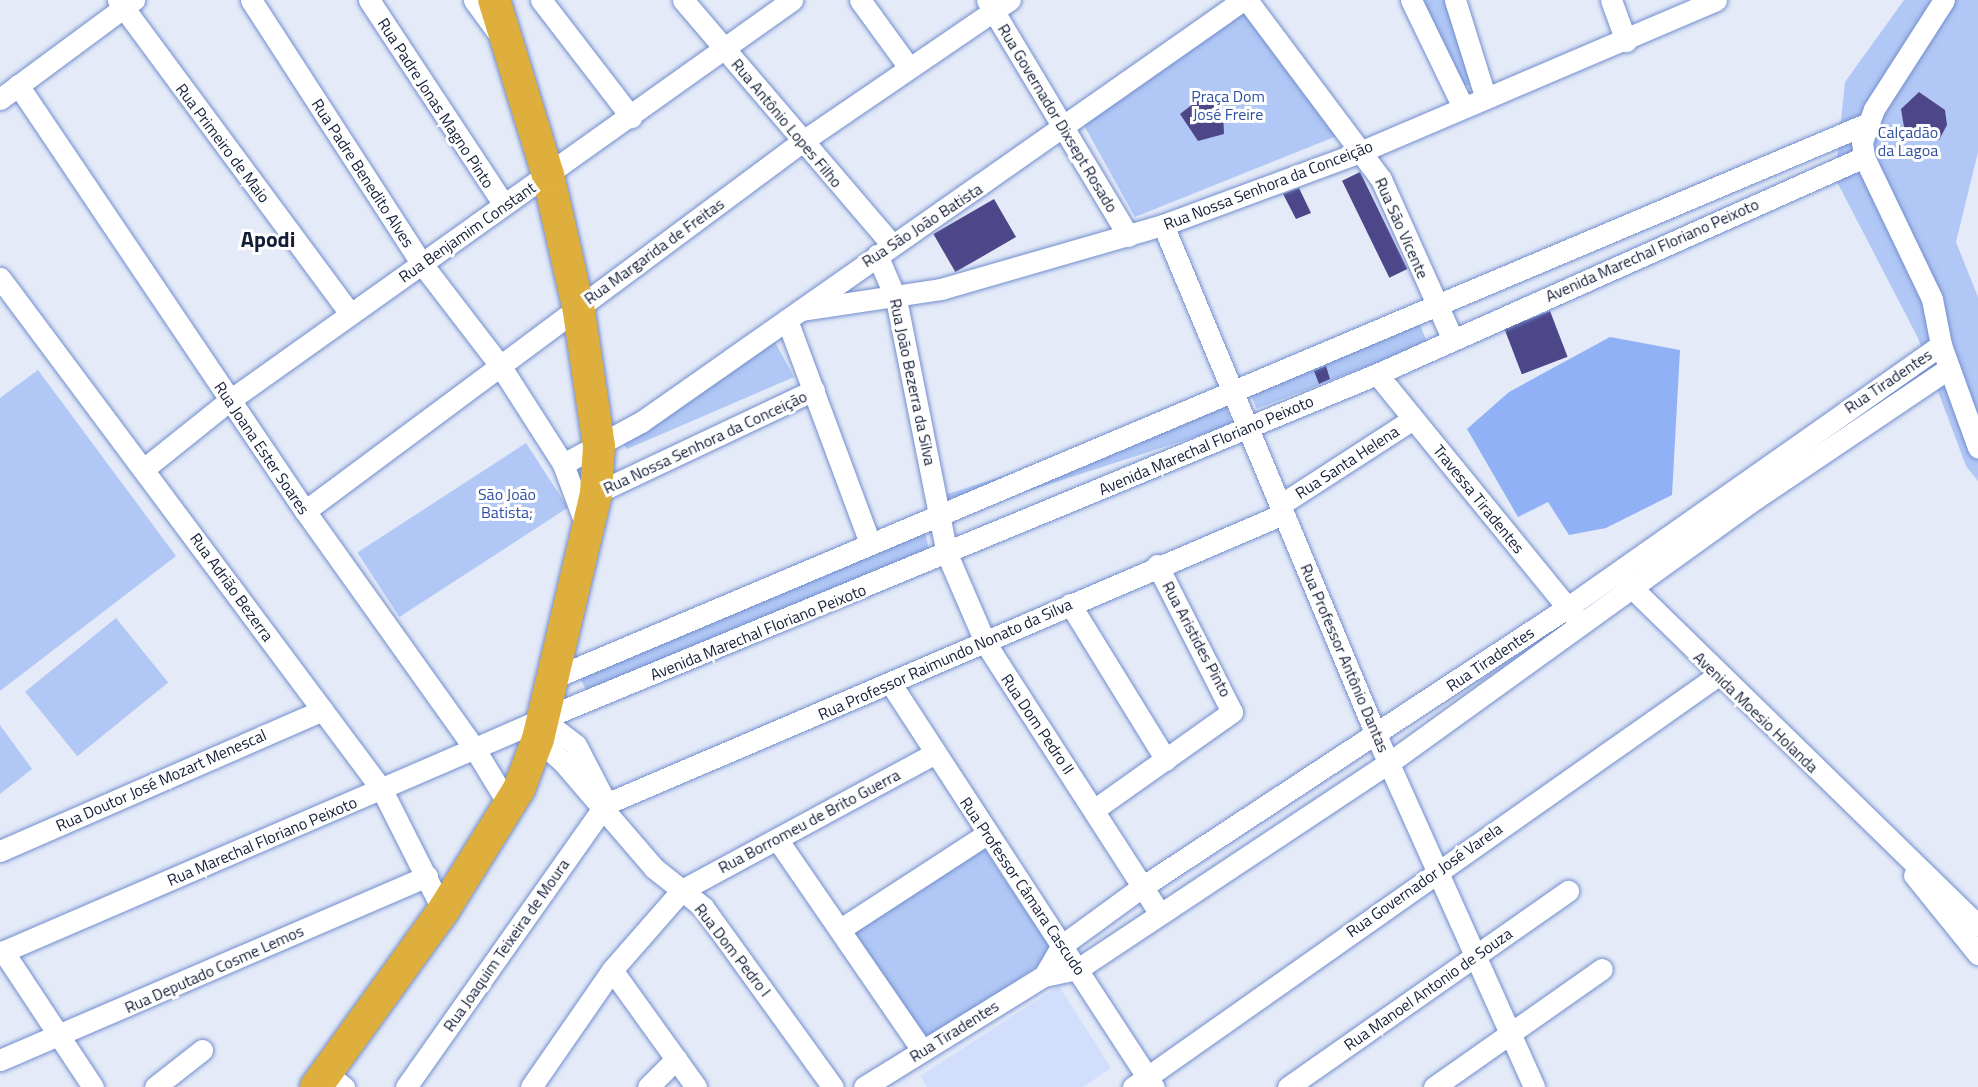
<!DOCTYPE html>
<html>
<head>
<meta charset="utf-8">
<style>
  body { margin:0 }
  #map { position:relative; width:1978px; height:1087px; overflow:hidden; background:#e4eaf8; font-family:"Titillium Web",sans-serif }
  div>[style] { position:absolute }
  .built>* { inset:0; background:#d1dffd }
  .green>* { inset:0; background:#b1c7f5; transform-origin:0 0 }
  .water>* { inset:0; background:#90b1f6 }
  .building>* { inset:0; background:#4d478a; transform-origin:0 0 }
  .roads { filter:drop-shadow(0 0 2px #728ecd) drop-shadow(0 0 2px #728ecd) }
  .minor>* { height:21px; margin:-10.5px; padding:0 10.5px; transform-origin:10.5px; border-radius:10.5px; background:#fff }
  .highway>* { height:32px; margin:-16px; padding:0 16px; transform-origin:16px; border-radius:16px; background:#dfaf3e }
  span { translate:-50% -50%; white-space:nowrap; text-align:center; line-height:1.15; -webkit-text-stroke:6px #fff; paint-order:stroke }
  .park-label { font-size:16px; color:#3152a3 }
  .street-label { font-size:16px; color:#141e37 }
  .district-label { font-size:22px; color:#141e37; font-weight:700 }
</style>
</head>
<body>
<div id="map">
  <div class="built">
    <i style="clip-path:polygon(1059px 986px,1111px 1068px,1083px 1087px,927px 1087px,920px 1076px)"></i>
  </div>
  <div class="green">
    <i style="clip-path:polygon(1417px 0,1447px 0,1475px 78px,1469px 85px,1461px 86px)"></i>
    <i style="clip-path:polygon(1904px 0,1978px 0,1978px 152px,1956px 242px,1978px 297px,1978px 481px,1966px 466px,1918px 338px,1835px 178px,1845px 82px)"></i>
    <i style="clip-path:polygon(1247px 6px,1337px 136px,1135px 217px,1081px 120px)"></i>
    <i style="left:1418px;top:319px;width:26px;height:183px;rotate:69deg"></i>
    <i style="clip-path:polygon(775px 342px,794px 377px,627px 449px,620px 440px)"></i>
    <i style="clip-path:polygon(38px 370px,176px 556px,0 691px,0 398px)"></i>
    <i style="left:1225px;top:404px;width:22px;height:302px;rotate:72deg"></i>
    <i style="left:526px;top:443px;width:77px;height:201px;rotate:57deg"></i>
    <i style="clip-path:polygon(924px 527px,930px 555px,589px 696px,579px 676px)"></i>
    <i style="left:116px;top:618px;width:83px;height:117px;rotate:51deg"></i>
    <i style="clip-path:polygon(0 725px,32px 769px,0 794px)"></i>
    <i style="left:978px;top:840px;width:138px;height:154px;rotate:56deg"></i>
  </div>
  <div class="water">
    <i style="clip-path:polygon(1610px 337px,1680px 350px,1672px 495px,1606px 528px,1569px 535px,1548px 502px,1518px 517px,1467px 429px,1509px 392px)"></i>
  </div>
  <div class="building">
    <i style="clip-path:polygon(1919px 92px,1945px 110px,1947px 125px,1939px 140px,1920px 139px,1904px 127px,1901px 109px)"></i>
    <i style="clip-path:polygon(1202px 97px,1223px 112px,1224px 134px,1198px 141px,1180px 114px)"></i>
    <i style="left:1360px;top:172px;width:108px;height:20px;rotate:64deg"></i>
    <i style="clip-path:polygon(1299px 188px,1311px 213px,1296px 219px,1283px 194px)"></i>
    <i style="left:994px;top:199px;width:44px;height:70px;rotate:60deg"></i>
    <i style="left:1550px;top:311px;width:49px;height:49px;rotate:69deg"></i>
    <i style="clip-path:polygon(1326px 366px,1330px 379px,1319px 384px,1314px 371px)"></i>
  </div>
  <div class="roads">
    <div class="minor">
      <i style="left:118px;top:0;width:390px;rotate:53.5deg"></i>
      <i style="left:251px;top:0;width:315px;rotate:57.1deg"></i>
      <i style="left:422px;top:264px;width:130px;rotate:52.5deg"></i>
      <i style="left:501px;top:367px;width:115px;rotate:57.4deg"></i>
      <i style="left:563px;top:464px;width:66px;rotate:69.6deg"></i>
      <i style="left:369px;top:0;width:245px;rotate:56.6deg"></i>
      <i style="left:474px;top:0;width:39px;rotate:54deg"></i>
      <i style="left:541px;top:0;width:148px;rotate:52.4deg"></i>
      <i style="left:683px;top:0;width:322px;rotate:49.5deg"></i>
      <i style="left:860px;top:0;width:82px;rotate:54deg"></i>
      <i style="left:987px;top:0;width:275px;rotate:59.1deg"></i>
      <i style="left:1247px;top:0;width:224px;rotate:53.2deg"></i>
      <i style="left:1381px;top:179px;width:174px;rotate:65.9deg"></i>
      <i style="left:1411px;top:0;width:119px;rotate:64.1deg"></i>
      <i style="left:1455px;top:0;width:101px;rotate:72.6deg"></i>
      <i style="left:1611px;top:0;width:44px;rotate:69.9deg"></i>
      <i style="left:1944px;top:0;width:130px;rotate:122.7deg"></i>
      <i style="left:1874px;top:109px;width:35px;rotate:110deg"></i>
      <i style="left:1862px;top:142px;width:15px;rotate:82deg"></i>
      <i style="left:1864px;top:157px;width:157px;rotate:64.4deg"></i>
      <i style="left:1932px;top:299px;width:47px;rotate:78.9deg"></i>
      <i style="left:1941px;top:345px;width:109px;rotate:70.1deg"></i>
      <i style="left:18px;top:85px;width:514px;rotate:56.03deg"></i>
      <i style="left:305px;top:511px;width:295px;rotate:54.5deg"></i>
      <i style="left:476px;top:751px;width:66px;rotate:58.7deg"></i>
      <i style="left:0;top:99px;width:167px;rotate:-36.5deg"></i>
      <i style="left:1163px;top:225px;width:553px;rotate:67.33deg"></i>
      <i style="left:1376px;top:735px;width:386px;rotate:65.8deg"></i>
      <i style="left:877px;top:255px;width:48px;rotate:66.6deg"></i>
      <i style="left:896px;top:299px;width:260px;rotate:78.7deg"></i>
      <i style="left:947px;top:554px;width:98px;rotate:66.6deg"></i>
      <i style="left:986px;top:644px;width:319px;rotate:57.2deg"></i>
      <i style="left:0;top:278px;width:639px;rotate:53.27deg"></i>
      <i style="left:382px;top:790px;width:136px;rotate:63.2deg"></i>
      <i style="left:801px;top:310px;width:142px;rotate:-8.5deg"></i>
      <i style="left:941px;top:289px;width:231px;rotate:-16.1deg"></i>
      <i style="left:1163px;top:225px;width:210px;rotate:-20.3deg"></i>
      <i style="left:1360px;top:152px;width:387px;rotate:-23.1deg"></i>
      <i style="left:787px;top:320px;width:238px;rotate:69.6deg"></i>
      <i style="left:1377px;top:374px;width:313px;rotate:50.8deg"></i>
      <i style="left:563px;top:464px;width:89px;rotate:-28.3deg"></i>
      <i style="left:641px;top:422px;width:735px;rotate:-35.03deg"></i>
      <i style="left:145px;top:468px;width:109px;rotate:-38.7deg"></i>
      <i style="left:230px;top:400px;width:690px;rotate:-35.44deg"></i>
      <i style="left:596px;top:493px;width:241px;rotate:-25.3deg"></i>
      <i style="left:1280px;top:505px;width:158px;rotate:-32.9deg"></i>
      <i style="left:305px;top:511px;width:617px;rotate:-36.63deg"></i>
      <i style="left:800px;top:143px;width:254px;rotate:-34.3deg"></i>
      <i style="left:1625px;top:581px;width:494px;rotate:44.3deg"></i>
      <i style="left:1070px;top:604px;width:183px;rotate:58.4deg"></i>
      <i style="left:551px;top:679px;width:1427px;rotate:-22.88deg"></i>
      <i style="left:891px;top:684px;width:481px;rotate:56.9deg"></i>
      <i style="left:542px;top:719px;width:43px;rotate:37.4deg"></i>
      <i style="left:576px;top:745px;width:61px;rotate:62.6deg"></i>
      <i style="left:529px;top:732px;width:44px;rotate:41.3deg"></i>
      <i style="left:562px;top:761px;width:141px;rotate:49.3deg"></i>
      <i style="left:654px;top:868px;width:63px;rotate:38.5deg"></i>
      <i style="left:703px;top:907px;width:222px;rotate:54.2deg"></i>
      <i style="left:1095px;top:809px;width:168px;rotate:-35.3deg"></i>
      <i style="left:1232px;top:712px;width:165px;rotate:-117deg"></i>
      <i style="left:777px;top:839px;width:256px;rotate:55.5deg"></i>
      <i style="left:0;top:851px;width:352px;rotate:-23.6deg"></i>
      <i style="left:1914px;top:875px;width:102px;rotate:51deg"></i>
      <i style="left:842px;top:928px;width:173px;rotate:-33deg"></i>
      <i style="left:3px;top:951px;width:163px;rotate:56.5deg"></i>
      <i style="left:0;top:953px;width:590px;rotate:-23.35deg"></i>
      <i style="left:542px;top:719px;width:903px;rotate:-22.45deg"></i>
      <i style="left:1377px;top:374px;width:533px;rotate:-24.02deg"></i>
      <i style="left:612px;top:970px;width:144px;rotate:54.3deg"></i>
      <i style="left:1044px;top:976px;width:34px;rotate:-60deg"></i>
      <i style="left:1061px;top:946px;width:100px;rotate:-36.1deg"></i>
      <i style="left:1142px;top:887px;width:510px;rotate:-33.32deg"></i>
      <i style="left:1568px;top:607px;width:456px;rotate:-35.1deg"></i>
      <i style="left:0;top:1060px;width:465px;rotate:-23.3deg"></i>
      <i style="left:326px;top:1073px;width:23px;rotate:38deg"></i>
      <i style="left:155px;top:1087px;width:60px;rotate:-38.2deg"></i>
      <i style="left:406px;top:1087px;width:347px;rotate:-54.8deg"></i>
      <i style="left:606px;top:804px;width:736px;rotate:-23.19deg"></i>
      <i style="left:531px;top:1087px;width:142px;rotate:-55.3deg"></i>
      <i style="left:612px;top:970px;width:106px;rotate:-48.8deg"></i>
      <i style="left:682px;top:890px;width:288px;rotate:-28.4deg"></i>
      <i style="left:648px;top:1087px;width:40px;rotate:-45deg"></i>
      <i style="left:864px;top:1087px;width:211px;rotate:-31.7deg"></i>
      <i style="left:1044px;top:976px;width:35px;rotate:-12deg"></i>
      <i style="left:1078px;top:969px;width:374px;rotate:-33.6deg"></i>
      <i style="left:1390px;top:762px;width:450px;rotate:-35.8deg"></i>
      <i style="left:1755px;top:499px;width:234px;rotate:-34deg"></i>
      <i style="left:1133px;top:1087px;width:714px;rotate:-35.14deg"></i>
      <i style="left:1288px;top:1087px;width:342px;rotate:-35deg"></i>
      <i style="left:1434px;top:1087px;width:205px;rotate:-35.1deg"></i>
    </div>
    <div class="highway">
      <i style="left:316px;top:1087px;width:217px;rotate:-54.2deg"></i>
      <i style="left:443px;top:911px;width:144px;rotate:-58.1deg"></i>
      <i style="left:519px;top:789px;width:53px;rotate:-69.2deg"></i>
      <i style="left:538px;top:739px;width:253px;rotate:-76.7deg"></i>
      <i style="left:596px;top:493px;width:47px;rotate:-86.3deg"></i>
      <i style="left:599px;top:446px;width:142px;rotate:-98.5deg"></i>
      <i style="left:578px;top:306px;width:134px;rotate:-102.9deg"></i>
      <i style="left:548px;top:175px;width:183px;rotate:-107.1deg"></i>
    </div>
  </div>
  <div class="park-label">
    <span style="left:1228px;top:105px">Praça Dom<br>José Freire</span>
    <span style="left:1908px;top:141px">Calçadão<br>da Lagoa</span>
    <span style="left:507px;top:503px">São João<br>Batista;</span>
  </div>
  <div class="street-label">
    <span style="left:436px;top:103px;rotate:57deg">Rua Padre Jonas Magno Pinto</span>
    <span style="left:1058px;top:118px;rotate:59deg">Rua Governador Dixsept Rosado</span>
    <span style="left:787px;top:123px;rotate:50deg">Rua Antônio Lopes Filho</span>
    <span style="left:223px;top:143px;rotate:53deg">Rua Primeiro de Maio</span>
    <span style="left:363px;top:173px;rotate:57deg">Rua Padre Benedito Alves</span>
    <span style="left:1268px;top:185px;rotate:-21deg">Rua Nossa Senhora da Conceição</span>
    <span style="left:922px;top:225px;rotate:-33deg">Rua São João Batista</span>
    <span style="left:1402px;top:228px;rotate:66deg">Rua São Vicente</span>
    <span style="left:467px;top:232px;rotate:-35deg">Rua Benjamim Constant</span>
    <span style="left:1652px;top:250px;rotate:-24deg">Avenida Marechal Floriano Peixoto</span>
    <span style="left:654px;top:251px;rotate:-36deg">Rua Margarida de Freitas</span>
    <span style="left:1888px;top:381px;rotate:-34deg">Rua Tiradentes</span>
    <span style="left:913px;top:382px;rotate:78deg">Rua João Bezerra da Silva</span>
    <span style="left:705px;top:442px;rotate:-25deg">Rua Nossa Senhora da Conceição</span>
    <span style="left:1206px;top:445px;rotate:-23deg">Avenida Marechal Floriano Peixoto</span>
    <span style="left:262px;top:448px;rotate:56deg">Rua Joana Ester Soares</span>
    <span style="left:1347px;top:462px;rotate:-33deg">Rua Santa Helena</span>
    <span style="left:1479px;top:499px;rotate:51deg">Travessa Tiradentes</span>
    <span style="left:232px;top:587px;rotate:54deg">Rua Adrião Bezerra</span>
    <span style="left:758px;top:632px;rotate:-22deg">Avenida Marechal Floriano Peixoto</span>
    <span style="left:1197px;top:639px;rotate:62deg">Rua Aristides Pinto</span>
    <span style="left:1345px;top:658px;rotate:67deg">Rua Professor Antônio Dantas</span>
    <span style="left:945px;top:659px;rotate:-24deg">Rua Professor Raimundo Nonato da Silva</span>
    <span style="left:1490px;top:659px;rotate:-34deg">Rua Tiradentes</span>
    <span style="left:1756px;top:712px;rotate:44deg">Avenida Moesio Holanda</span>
    <span style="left:1038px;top:724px;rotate:56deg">Rua Dom Pedro II</span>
    <span style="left:161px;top:780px;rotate:-24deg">Rua Doutor José Mozart Menescal</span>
    <span style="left:809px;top:821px;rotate:-28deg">Rua Borromeu de Brito Guerra</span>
    <span style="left:262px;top:841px;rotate:-23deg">Rua Marechal Floriano Peixoto</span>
    <span style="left:1424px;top:880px;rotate:-35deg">Rua Governador José Varela</span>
    <span style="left:1023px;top:886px;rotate:56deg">Rua Professor Câmara Cascudo</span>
    <span style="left:506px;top:945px;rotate:-55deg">Rua Joaquim Teixeira de Moura</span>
    <span style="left:733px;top:950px;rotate:52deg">Rua Dom Pedro I</span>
    <span style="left:214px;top:969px;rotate:-24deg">Rua Deputado Cosme Lemos</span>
    <span style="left:1428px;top:989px;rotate:-35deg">Rua Manoel Antonio de Souza</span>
    <span style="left:954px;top:1031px;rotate:-32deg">Rua Tiradentes</span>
  </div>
  <div class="district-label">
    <span style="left:268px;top:240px">Apodi</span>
  </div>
</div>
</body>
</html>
